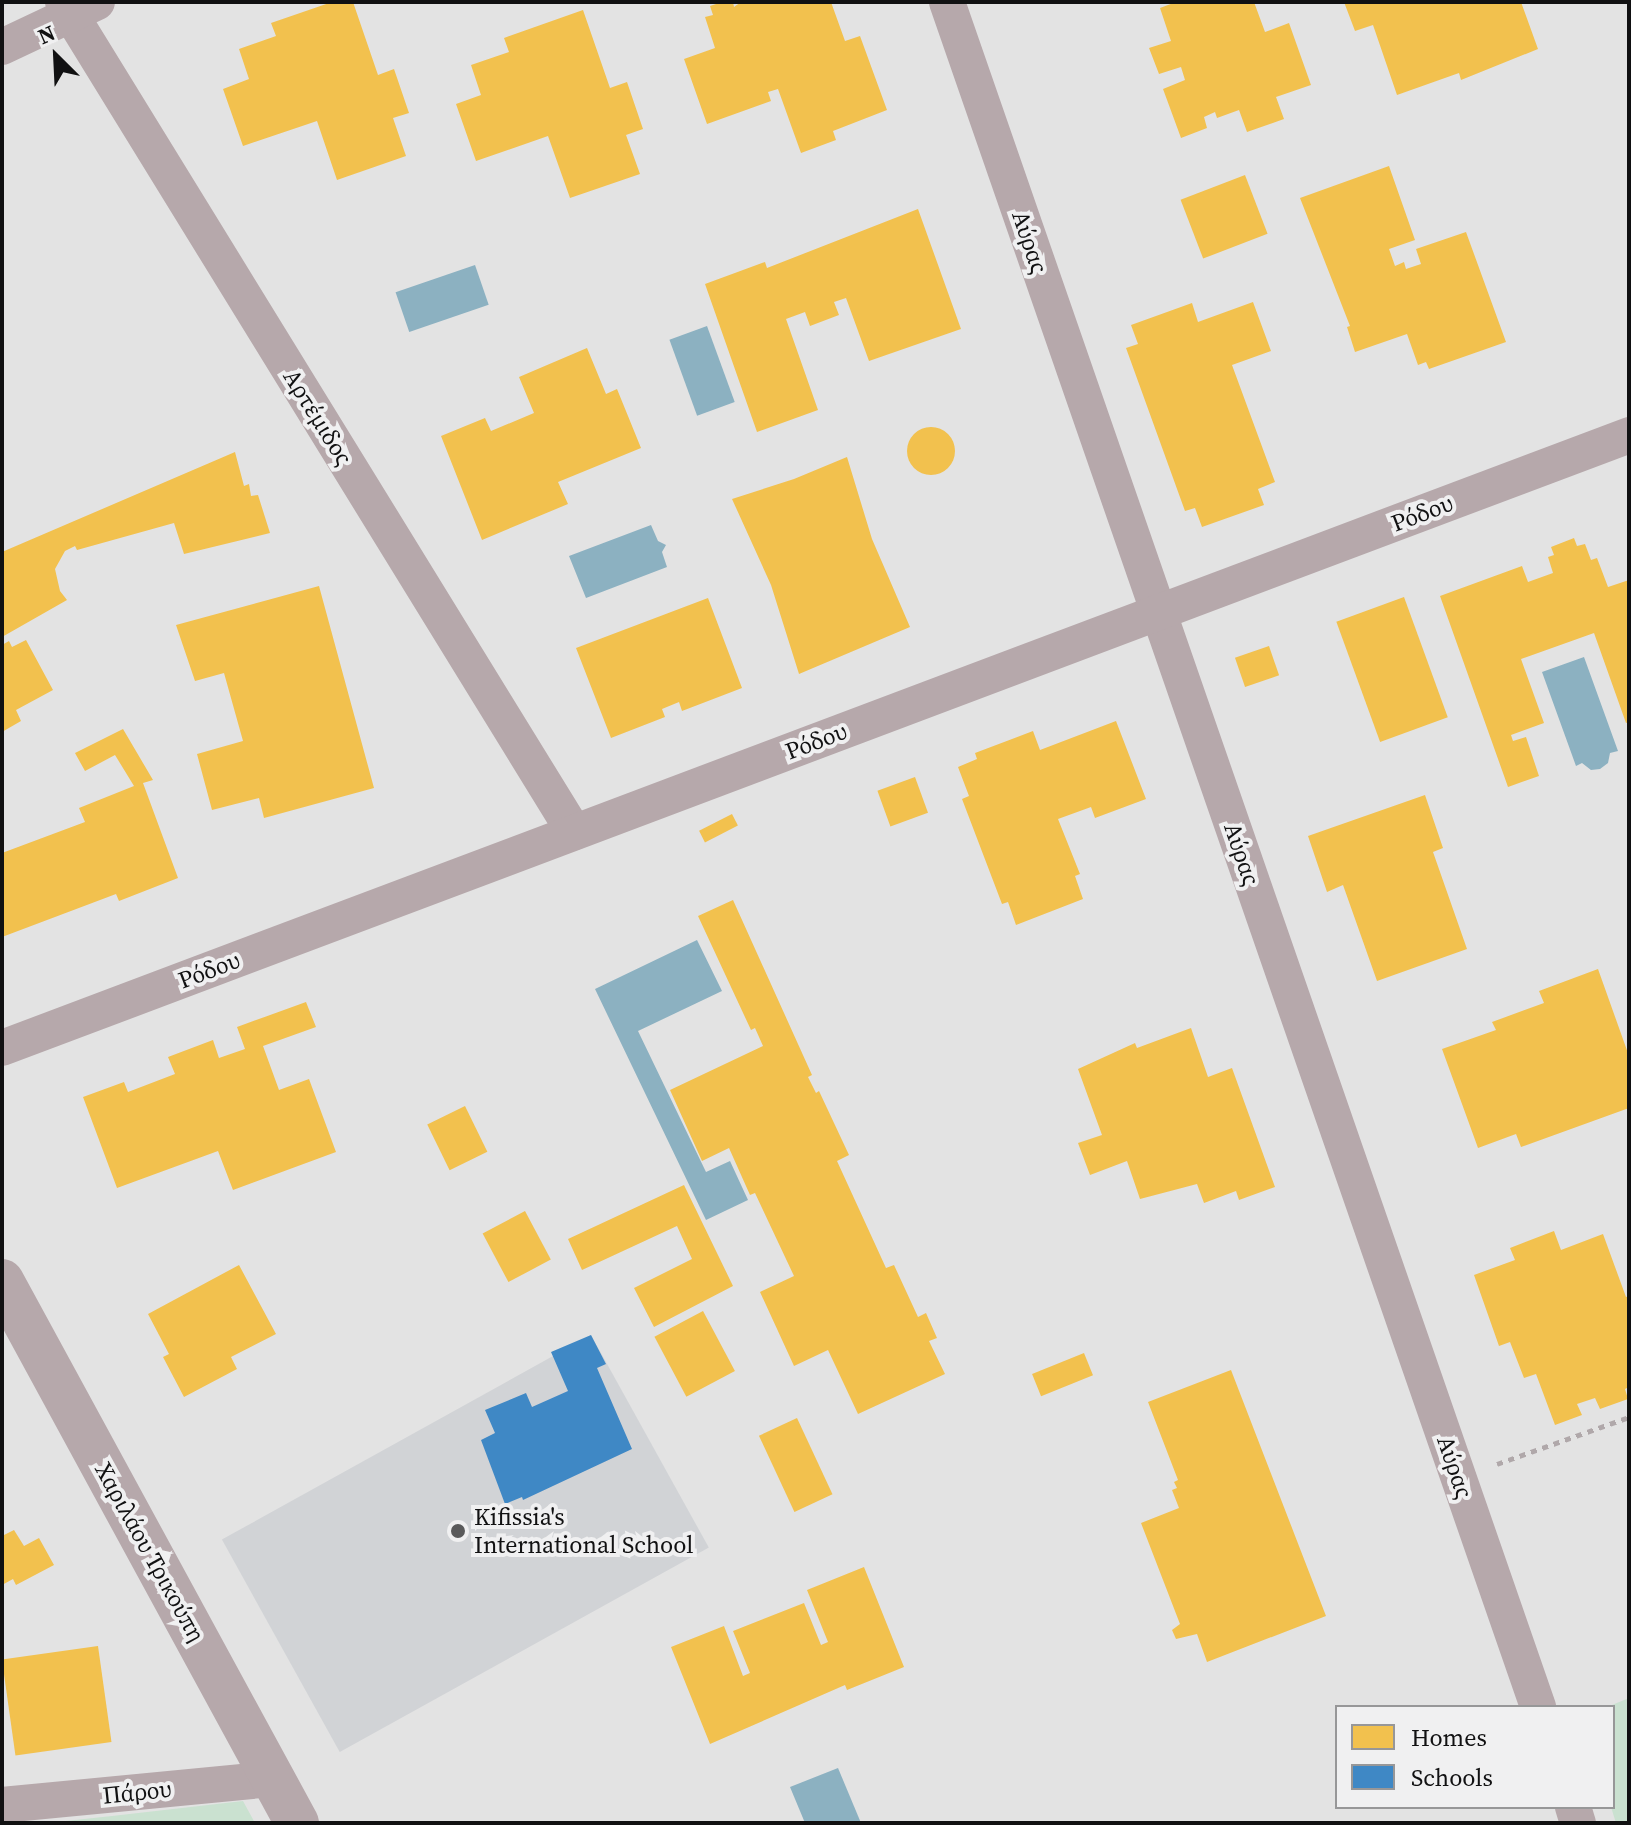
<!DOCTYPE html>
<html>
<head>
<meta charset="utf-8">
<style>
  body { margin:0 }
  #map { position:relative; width:1631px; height:1825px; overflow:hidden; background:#e3e3e3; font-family:"Source Serif 4",serif }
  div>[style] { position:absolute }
  .built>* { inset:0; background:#d1d3d6; transform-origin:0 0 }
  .green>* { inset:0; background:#cae1d0 }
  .water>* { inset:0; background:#8cb1c1; transform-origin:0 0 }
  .homes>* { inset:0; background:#f2c14e; transform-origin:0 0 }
  .round { border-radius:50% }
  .schools>* { inset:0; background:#3f88c5 }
  .path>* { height:5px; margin-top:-2.5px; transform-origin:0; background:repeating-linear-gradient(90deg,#b0a8aa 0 6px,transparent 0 12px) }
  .minor>* { height:36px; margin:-18px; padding:0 18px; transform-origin:18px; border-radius:18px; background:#b6a8ab }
  .tertiary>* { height:44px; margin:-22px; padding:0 22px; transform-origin:22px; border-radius:22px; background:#b6a8ab }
  .dots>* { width:22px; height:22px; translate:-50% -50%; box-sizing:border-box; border:4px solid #f0f0f1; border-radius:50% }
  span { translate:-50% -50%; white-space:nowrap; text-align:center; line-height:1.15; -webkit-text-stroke:8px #f0f0f1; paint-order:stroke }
  .street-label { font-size:24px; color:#111112 }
  .poi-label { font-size:24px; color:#111112 }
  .left { translate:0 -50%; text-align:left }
  .frame { position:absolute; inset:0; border:4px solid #111112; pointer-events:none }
  .legend { position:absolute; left:1335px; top:1705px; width:280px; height:104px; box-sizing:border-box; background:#f0f0f1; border:2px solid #979798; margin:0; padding:10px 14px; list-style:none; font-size:24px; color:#111112 }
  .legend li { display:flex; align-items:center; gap:16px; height:40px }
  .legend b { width:40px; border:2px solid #979798 }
  .north { position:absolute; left:16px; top:16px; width:80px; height:80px; -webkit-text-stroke:6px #f0f0f1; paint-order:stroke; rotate:336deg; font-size:22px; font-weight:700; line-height:32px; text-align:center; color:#111112 }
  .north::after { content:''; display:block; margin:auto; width:28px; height:36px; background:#111112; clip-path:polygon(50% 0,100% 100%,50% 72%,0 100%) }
</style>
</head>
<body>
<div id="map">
  <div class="built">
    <i style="left:591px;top:1335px;width:243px;height:422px;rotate:61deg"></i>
  </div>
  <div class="green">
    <i style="clip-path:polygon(1629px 1698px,1629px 1823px,1616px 1823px,1611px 1807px,1613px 1707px,1607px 1707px)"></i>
    <i style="clip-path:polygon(243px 1801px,255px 1823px,47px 1823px,112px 1816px)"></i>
  </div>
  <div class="water">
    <i style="left:475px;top:265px;width:42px;height:84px;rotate:71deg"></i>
    <i style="left:707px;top:326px;width:81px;height:40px;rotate:70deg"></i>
    <i style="clip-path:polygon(651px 525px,658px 541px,666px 545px,662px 552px,667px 567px,586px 598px,569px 556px)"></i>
    <i style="clip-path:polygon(1584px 657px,1618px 751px,1610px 753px,1608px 763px,1600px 769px,1591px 770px,1582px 763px,1576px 766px,1542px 672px)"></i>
    <i style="clip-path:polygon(697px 940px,722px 991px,638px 1031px,706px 1172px,730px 1161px,748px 1200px,706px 1220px,595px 989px)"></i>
    <i style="clip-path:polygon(838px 1768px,861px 1823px,805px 1823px,790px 1787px)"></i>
  </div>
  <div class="homes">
    <i style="clip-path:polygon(332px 2px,353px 2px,378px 75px,394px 69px,409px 113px,393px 118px,406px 156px,337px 180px,317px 121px,243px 146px,223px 89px,249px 79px,239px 49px,276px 36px,271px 23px)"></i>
    <i style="clip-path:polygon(722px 2px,733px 2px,734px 7px,741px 2px,831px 2px,845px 41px,860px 36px,887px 110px,833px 131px,836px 140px,801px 153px,778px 89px,768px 92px,771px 101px,707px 124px,684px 59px,715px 48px,705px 17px,713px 15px,710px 6px)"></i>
    <i style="clip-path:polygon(1176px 2px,1254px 2px,1265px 32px,1289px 23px,1311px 85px,1276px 97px,1284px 119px,1247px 132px,1239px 110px,1217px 118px,1215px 112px,1204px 117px,1207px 128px,1181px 138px,1163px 89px,1185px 80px,1181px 67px,1159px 74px,1149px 48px,1171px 41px,1160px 8px)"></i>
    <i style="clip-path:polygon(1344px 2px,1521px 2px,1538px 49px,1461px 80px,1459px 73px,1397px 95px,1373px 25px,1355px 31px)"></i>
    <i style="clip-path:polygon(583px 10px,610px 88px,627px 82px,643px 129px,626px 135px,640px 174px,570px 198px,548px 136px,476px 161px,456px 104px,481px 95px,471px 65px,509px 52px,504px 38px)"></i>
    <i style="clip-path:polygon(1389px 166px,1415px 240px,1389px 249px,1395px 266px,1404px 262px,1406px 269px,1421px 264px,1416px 249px,1466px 232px,1506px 342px,1429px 369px,1426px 362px,1418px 365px,1407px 334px,1355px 352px,1347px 327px,1350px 326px,1300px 198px)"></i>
    <i style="left:1245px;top:175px;width:63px;height:69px;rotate:69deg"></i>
    <i style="clip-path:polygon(918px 209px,961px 329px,869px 361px,846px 298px,834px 302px,839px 315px,810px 326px,805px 312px,786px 319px,818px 410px,757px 432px,705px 284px,765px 262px,767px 268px)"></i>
    <i style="clip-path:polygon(1253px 302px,1271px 351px,1232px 365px,1275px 482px,1258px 489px,1264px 505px,1202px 527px,1195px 508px,1185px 511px,1126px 348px,1138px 344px,1131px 325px,1192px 303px,1198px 322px)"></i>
    <i style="clip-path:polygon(587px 348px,606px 394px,617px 389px,641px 448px,558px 482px,568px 504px,482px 540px,441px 436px,485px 418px,491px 431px,534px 413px,519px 377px)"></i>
    <i class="round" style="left:907px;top:427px;width:48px;height:48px"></i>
    <i style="clip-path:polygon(235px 452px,244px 486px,249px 484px,251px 496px,258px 495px,270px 533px,184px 554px,174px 523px,77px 550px,75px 546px,65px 551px,55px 569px,60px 591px,67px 600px,2px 637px,2px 552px)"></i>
    <i style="clip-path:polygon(847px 457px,872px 539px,910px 627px,799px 674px,771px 585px,732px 499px,794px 479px)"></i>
    <i style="clip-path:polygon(1574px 538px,1577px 546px,1585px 544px,1591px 560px,1597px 558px,1608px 587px,1629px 580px,1629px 722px,1626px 723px,1594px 633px,1521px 659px,1544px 723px,1511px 735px,1513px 741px,1526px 737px,1539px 776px,1508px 787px,1440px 596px,1522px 566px,1528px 582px,1553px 573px,1548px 557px,1554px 555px,1551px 547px)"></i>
    <i style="clip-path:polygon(319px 586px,374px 788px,264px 818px,259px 798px,212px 810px,197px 754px,243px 741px,224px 673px,195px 681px,176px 625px)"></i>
    <i style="left:1404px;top:597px;width:128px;height:72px;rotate:70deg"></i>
    <i style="clip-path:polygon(708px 598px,742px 688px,682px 711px,679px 702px,662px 709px,665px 717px,611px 738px,576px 648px)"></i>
    <i style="clip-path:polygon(26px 640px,53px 690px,16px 710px,21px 721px,2px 732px,2px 645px,9px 641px,12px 647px)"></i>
    <i style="left:1269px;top:646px;width:31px;height:36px;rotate:71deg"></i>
    <i style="clip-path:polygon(1116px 721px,1146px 799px,1095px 818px,1091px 807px,1058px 819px,1080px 874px,1075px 876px,1083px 899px,1016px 925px,1008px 902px,1002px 904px,962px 799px,969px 796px,958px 767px,977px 759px,975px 753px,1033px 731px,1040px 750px)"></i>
    <i style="clip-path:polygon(123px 729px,153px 780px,143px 783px,178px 878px,119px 901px,116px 894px,2px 937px,2px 853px,85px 822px,79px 808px,134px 786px,115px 755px,85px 771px,75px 753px)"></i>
    <i style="left:915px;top:777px;width:38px;height:40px;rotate:70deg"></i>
    <i style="clip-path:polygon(1425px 795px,1443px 848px,1433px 852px,1467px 949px,1377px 981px,1343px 885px,1327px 892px,1308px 836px)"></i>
    <i style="left:732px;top:814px;width:13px;height:37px;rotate:63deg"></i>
    <i style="clip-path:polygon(733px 900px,812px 1075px,808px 1077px,816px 1093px,819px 1091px,849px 1155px,837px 1161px,886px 1268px,894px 1265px,918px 1317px,926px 1313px,937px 1338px,929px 1341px,945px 1374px,858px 1414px,828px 1350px,794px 1366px,760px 1292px,794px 1276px,755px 1193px,750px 1195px,729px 1148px,702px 1161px,670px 1090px,763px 1046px,755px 1028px,751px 1030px,698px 916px)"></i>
    <i style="clip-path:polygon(1598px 969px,1629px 1056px,1629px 1108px,1521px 1147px,1516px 1134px,1478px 1148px,1442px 1049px,1496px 1030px,1492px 1022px,1544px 1003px,1539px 991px)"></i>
    <i style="clip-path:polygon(306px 1002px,316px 1027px,263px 1046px,279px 1090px,309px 1079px,336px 1152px,233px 1190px,218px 1151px,117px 1188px,83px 1097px,124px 1082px,128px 1092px,175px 1074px,168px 1057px,213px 1040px,219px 1058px,245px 1049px,237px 1027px)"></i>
    <i style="clip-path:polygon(1191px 1028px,1208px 1077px,1232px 1068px,1275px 1187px,1239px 1200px,1236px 1191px,1204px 1203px,1197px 1184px,1140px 1199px,1127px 1161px,1090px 1175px,1078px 1143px,1102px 1135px,1078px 1069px,1135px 1043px,1137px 1048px)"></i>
    <i style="left:465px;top:1106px;width:51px;height:42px;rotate:64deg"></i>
    <i style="clip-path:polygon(684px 1185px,733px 1286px,654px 1327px,634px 1288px,692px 1259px,677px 1226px,582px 1270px,568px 1239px)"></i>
    <i style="left:525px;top:1211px;width:55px;height:48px;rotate:62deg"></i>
    <i style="clip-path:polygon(1554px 1231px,1561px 1250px,1603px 1234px,1626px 1297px,1629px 1296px,1629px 1387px,1625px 1389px,1628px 1399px,1600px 1409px,1595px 1398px,1577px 1404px,1582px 1415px,1555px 1425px,1536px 1374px,1524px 1378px,1510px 1342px,1499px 1346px,1474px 1275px,1515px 1260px,1510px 1248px)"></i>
    <i style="clip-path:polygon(239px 1265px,276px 1334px,231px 1357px,237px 1369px,184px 1397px,163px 1357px,169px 1354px,148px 1314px)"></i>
    <i style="left:703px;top:1311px;width:68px;height:55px;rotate:62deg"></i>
    <i style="left:1084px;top:1353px;width:24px;height:56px;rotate:68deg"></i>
    <i style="clip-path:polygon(1231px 1370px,1326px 1616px,1207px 1662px,1197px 1634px,1176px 1639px,1172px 1630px,1180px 1624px,1141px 1523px,1179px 1508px,1172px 1490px,1177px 1488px,1174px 1482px,1178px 1480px,1148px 1402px)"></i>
    <i style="left:797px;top:1418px;width:84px;height:42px;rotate:65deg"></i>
    <i style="clip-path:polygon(14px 1530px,24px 1546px,39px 1538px,54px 1565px,16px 1585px,13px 1579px,2px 1585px,2px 1536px)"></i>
    <i style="clip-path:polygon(864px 1567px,904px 1667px,847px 1690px,845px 1685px,710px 1744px,671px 1647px,724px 1626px,743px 1676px,750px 1673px,733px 1631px,804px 1603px,821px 1645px,828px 1642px,807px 1590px)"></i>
    <i style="left:98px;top:1646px;width:97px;height:97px;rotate:82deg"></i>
  </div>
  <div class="schools">
    <i style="clip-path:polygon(591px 1335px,606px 1364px,597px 1368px,632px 1449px,523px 1500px,522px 1497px,505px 1504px,481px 1440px,495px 1433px,485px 1410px,526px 1393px,532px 1407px,568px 1391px,551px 1352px)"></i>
  </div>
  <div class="path">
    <i style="left:1497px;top:1464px;width:140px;rotate:-19.6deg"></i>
  </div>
  <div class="minor">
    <i style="left:63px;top:2px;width:975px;rotate:58.38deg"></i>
    <i style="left:947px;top:2px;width:1805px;rotate:70.88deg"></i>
    <i style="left:2px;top:47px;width:105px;rotate:-25.3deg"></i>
    <i style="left:2px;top:1048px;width:1739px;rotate:-20.64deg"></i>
    <i style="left:2px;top:1805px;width:272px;rotate:-5.5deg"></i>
    <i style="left:1573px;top:1807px;width:17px;rotate:73deg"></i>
  </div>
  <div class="tertiary">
    <i style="left:2px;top:1281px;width:617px;rotate:61.44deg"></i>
  </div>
  <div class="dots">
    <i style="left:458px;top:1531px;background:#5a5a5b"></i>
  </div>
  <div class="street-label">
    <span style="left:1030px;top:242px;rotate:71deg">Αύρας</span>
    <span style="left:318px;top:417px;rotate:58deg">Αρτέμιδος</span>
    <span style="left:1422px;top:513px;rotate:-21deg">Ρόδου</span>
    <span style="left:816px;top:741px;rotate:-21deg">Ρόδου</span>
    <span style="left:1242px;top:854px;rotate:71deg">Αύρας</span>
    <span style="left:209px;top:970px;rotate:-21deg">Ρόδου</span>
    <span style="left:1455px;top:1467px;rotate:71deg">Αύρας</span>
    <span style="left:150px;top:1552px;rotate:61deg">Χαριλάου Τρικούπη</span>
    <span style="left:137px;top:1792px;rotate:-6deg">Πάρου</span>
  </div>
  <div class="poi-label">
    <span class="left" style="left:474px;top:1531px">Kifissia's<br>International School</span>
  </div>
  <div class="frame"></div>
  <ul class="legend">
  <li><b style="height:22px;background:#f2c14e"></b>Homes</li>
  <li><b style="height:22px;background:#3f88c5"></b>Schools</li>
  </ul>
  <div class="north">N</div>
</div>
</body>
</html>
